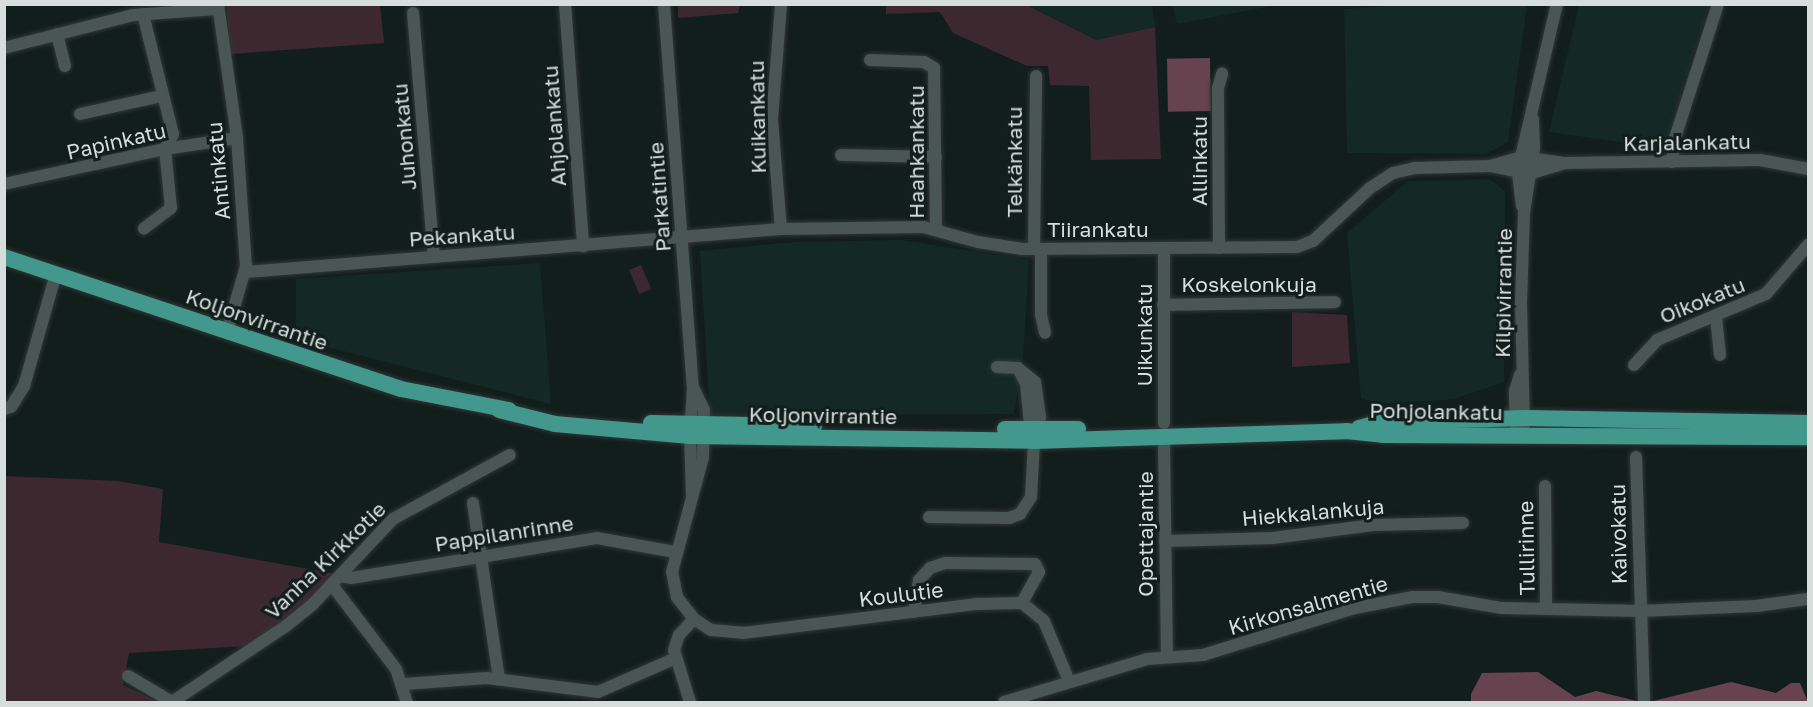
<!DOCTYPE html>
<html>
<head>
<meta charset="utf-8">
<style>
  body { margin:0 }
  #map { position:relative; width:1813px; height:707px; overflow:hidden; background:#121e1c; font-family:"Golos Text",sans-serif }
  div>[style] { position:absolute }
  .built>* { inset:0; background:#142825 }
  .green>* { inset:0; background:#3e282f; transform-origin:0 0 }
  .forest>* { inset:0; background:#66434f; transform-origin:0 0 }
  .roads { filter:drop-shadow(0 0 2px #303736) drop-shadow(0 0 2px #303736) }
  .minor>* { height:12px; margin:-6px; padding:0 6px; transform-origin:6px; border-radius:6px; background:#495654 }
  .major>* { height:16px; margin:-8px; padding:0 8px; transform-origin:8px; border-radius:8px; background:#42988c }
  span { translate:-50% -50%; white-space:nowrap; text-align:center; line-height:1.15; -webkit-text-stroke:6px #121e1c; paint-order:stroke }
  .street-label { font-size:21px; color:#d6dedc }
  .frame { position:absolute; inset:0; border:6px solid #d6dedc; pointer-events:none }
</style>
</head>
<body>
<div id="map">
  <div class="built">
    <i style="clip-path:polygon(1026px 5px,1152px 5px,1155px 27px,1096px 40px)"></i>
    <i style="clip-path:polygon(1173px 5px,1173px 4px,1277px 5px,1177px 24px)"></i>
    <i style="clip-path:polygon(1401px 5px,1527px 5px,1508px 142px,1486px 154px,1347px 153px,1344px 9px)"></i>
    <i style="clip-path:polygon(1579px 5px,1709px 5px,1663px 148px,1549px 132px)"></i>
    <i style="clip-path:polygon(1489px 179px,1505px 191px,1504px 382px,1454px 399px,1377px 404px,1361px 398px,1347px 233px,1408px 181px)"></i>
    <i style="clip-path:polygon(902px 240px,1029px 260px,1023px 359px,1014px 414px,710px 415px,700px 251px,794px 242px)"></i>
    <i style="clip-path:polygon(540px 263px,551px 404px,296px 339px,296px 279px)"></i>
  </div>
  <div class="green">
    <i style="clip-path:polygon(226px 5px,380px 5px,384px 43px,231px 54px)"></i>
    <i style="clip-path:polygon(740px 5px,738px 13px,678px 18px,678px 6px)"></i>
    <i style="clip-path:polygon(886px 5px,1026px 5px,1096px 40px,1155px 27px,1161px 159px,1091px 160px,1089px 86px,1050px 85px,1048px 66px,1027px 66px,953px 33px,940px 12px,886px 14px)"></i>
    <i style="left:641px;top:265px;width:26px;height:13px;rotate:67deg"></i>
    <i style="clip-path:polygon(1292px 312px,1347px 315px,1350px 363px,1292px 367px)"></i>
    <i style="clip-path:polygon(4px 476px,118px 481px,163px 489px,159px 542px,336px 574px,289px 621px,246px 646px,129px 653px,123px 685px,159px 702px,5px 702px)"></i>
  </div>
  <div class="forest">
    <i style="left:1210px;top:58px;width:53px;height:43px;rotate:89deg"></i>
    <i style="clip-path:polygon(1538px 672px,1575px 697px,1596px 691px,1641px 702px,1471px 702px,1471px 694px,1482px 673px)"></i>
    <i style="clip-path:polygon(1731px 682px,1776px 693px,1791px 683px,1800px 683px,1808px 702px,1649px 702px)"></i>
  </div>
  <div class="roads">
    <div class="minor">
      <i style="left:218px;top:4px;width:135px;rotate:81.9deg"></i>
      <i style="left:237px;top:138px;width:128px;rotate:86deg"></i>
      <i style="left:246px;top:266px;width:69px;rotate:106.1deg"></i>
      <i style="left:565px;top:4px;width:243px;rotate:85.7deg"></i>
      <i style="left:664px;top:4px;width:384px;rotate:85.7deg"></i>
      <i style="left:693px;top:387px;width:49px;rotate:93.5deg"></i>
      <i style="left:690px;top:436px;width:61px;rotate:88.1deg"></i>
      <i style="left:413px;top:13px;width:245px;rotate:85.1deg"></i>
      <i style="left:143px;top:14px;width:124px;rotate:76deg"></i>
      <i style="left:173px;top:134px;width:17px;rotate:118deg"></i>
      <i style="left:165px;top:149px;width:59px;rotate:84.2deg"></i>
      <i style="left:171px;top:208px;width:34px;rotate:143deg"></i>
      <i style="left:57px;top:34px;width:33px;rotate:76deg"></i>
      <i style="left:4px;top:48px;width:133px;rotate:-14.3deg"></i>
      <i style="left:133px;top:15px;width:85px;rotate:-4deg"></i>
      <i style="left:870px;top:60px;width:54px;rotate:2.1deg"></i>
      <i style="left:924px;top:62px;width:12px;rotate:31deg"></i>
      <i style="left:934px;top:68px;width:161px;rotate:89.3deg"></i>
      <i style="left:80px;top:114px;width:84px;rotate:-12.4deg"></i>
      <i style="left:841px;top:155px;width:95px;rotate:1.2deg"></i>
      <i style="left:1672px;top:162px;width:24px;rotate:-83deg"></i>
      <i style="left:1675px;top:138px;width:141px;rotate:-72.2deg"></i>
      <i style="left:1565px;top:163px;width:37px;rotate:163deg"></i>
      <i style="left:1530px;top:174px;width:41px;rotate:-168.7deg"></i>
      <i style="left:1490px;top:166px;width:32px;rotate:-16deg"></i>
      <i style="left:1521px;top:157px;width:44px;rotate:7.8deg"></i>
      <i style="left:1565px;top:163px;width:195px;rotate:-0.9deg"></i>
      <i style="left:1760px;top:160px;width:49px;rotate:10.6deg"></i>
      <i style="left:4px;top:184px;width:165px;rotate:-12.3deg"></i>
      <i style="left:165px;top:149px;width:73px;rotate:-8.7deg"></i>
      <i style="left:1522px;top:206px;width:33px;rotate:-97deg"></i>
      <i style="left:1518px;top:173px;width:16px;rotate:-79deg"></i>
      <i style="left:1521px;top:157px;width:157px;rotate:-76.8deg"></i>
      <i style="left:781px;top:229px;width:110px;rotate:-94.7deg"></i>
      <i style="left:772px;top:119px;width:115px;rotate:-85.5deg"></i>
      <i style="left:1219px;top:248px;width:160px;rotate:-90.4deg"></i>
      <i style="left:1218px;top:88px;width:15px;rotate:-74deg"></i>
      <i style="left:1034px;top:249px;width:173px;rotate:-89.3deg"></i>
      <i style="left:1041px;top:249px;width:66px;rotate:90deg"></i>
      <i style="left:1041px;top:315px;width:18px;rotate:77deg"></i>
      <i style="left:246px;top:272px;width:537px;rotate:-4.6deg"></i>
      <i style="left:781px;top:229px;width:142px;rotate:-0.8deg"></i>
      <i style="left:923px;top:227px;width:57px;rotate:15.3deg"></i>
      <i style="left:978px;top:242px;width:45px;rotate:9deg"></i>
      <i style="left:1022px;top:249px;width:275px;rotate:-0.4deg"></i>
      <i style="left:1297px;top:247px;width:17px;rotate:-21deg"></i>
      <i style="left:1313px;top:241px;width:78px;rotate:-42.9deg"></i>
      <i style="left:1370px;top:188px;width:27px;rotate:-33deg"></i>
      <i style="left:1393px;top:173px;width:23px;rotate:-13deg"></i>
      <i style="left:1415px;top:168px;width:75px;rotate:-1.5deg"></i>
      <i style="left:1163px;top:305px;width:172px;rotate:-1deg"></i>
      <i style="left:1716px;top:317px;width:38px;rotate:84deg"></i>
      <i style="left:1634px;top:365px;width:34px;rotate:-47deg"></i>
      <i style="left:1657px;top:340px;width:118px;rotate:-22.9deg"></i>
      <i style="left:1766px;top:294px;width:65px;rotate:-49.4deg"></i>
      <i style="left:1020px;top:372px;width:13px;rotate:63deg"></i>
      <i style="left:1026px;top:384px;width:51px;rotate:84.4deg"></i>
      <i style="left:4px;top:409px;width:7px;rotate:-16deg"></i>
      <i style="left:11px;top:407px;width:25px;rotate:-58deg"></i>
      <i style="left:24px;top:386px;width:116px;rotate:-74.1deg"></i>
      <i style="left:1164px;top:423px;width:175px;rotate:-90deg"></i>
      <i style="left:1516px;top:425px;width:34px;rotate:-92deg"></i>
      <i style="left:1515px;top:391px;width:17px;rotate:-73deg"></i>
      <i style="left:1524px;top:425px;width:122px;rotate:-91.4deg"></i>
      <i style="left:1521px;top:303px;width:90px;rotate:-88.1deg"></i>
      <i style="left:1524px;top:213px;width:66px;rotate:-81.3deg"></i>
      <i style="left:1534px;top:148px;width:29px;rotate:-92deg"></i>
      <i style="left:1164px;top:443px;width:212px;rotate:89.2deg"></i>
      <i style="left:1636px;top:457px;width:245px;rotate:88.1deg"></i>
      <i style="left:1545px;top:486px;width:123px;rotate:89.5deg"></i>
      <i style="left:473px;top:503px;width:178px;rotate:81.6deg"></i>
      <i style="left:929px;top:517px;width:80px;rotate:0.7deg"></i>
      <i style="left:1009px;top:518px;width:12px;rotate:-20deg"></i>
      <i style="left:1020px;top:514px;width:20px;rotate:-57deg"></i>
      <i style="left:1031px;top:497px;width:56px;rotate:-86.9deg"></i>
      <i style="left:1034px;top:441px;width:25px;rotate:-76deg"></i>
      <i style="left:1040px;top:417px;width:35px;rotate:-98deg"></i>
      <i style="left:1035px;top:382px;width:22px;rotate:-141deg"></i>
      <i style="left:1018px;top:368px;width:21px;rotate:-177deg"></i>
      <i style="left:1165px;top:541px;width:108px;rotate:-1.6deg"></i>
      <i style="left:1273px;top:538px;width:101px;rotate:-7.4deg"></i>
      <i style="left:1373px;top:525px;width:90px;rotate:-1.3deg"></i>
      <i style="left:340px;top:576px;width:11px;rotate:10deg"></i>
      <i style="left:351px;top:578px;width:249px;rotate:-9.2deg"></i>
      <i style="left:597px;top:538px;width:79px;rotate:10.2deg"></i>
      <i style="left:332px;top:585px;width:106px;rotate:52.7deg"></i>
      <i style="left:396px;top:669px;width:35px;rotate:72deg"></i>
      <i style="left:914px;top:612px;width:32px;rotate:-81deg"></i>
      <i style="left:919px;top:580px;width:16px;rotate:-47deg"></i>
      <i style="left:930px;top:568px;width:16px;rotate:-18deg"></i>
      <i style="left:945px;top:563px;width:90px;rotate:0.6deg"></i>
      <i style="left:1035px;top:564px;width:9px;rotate:63deg"></i>
      <i style="left:1039px;top:572px;width:35px;rotate:119deg"></i>
      <i style="left:694px;top:619px;width:20px;rotate:33deg"></i>
      <i style="left:711px;top:630px;width:32px;rotate:5deg"></i>
      <i style="left:743px;top:633px;width:236px;rotate:-7.1deg"></i>
      <i style="left:977px;top:604px;width:45px;rotate:-1.3deg"></i>
      <i style="left:1022px;top:603px;width:28px;rotate:39deg"></i>
      <i style="left:1044px;top:621px;width:65px;rotate:67.4deg"></i>
      <i style="left:128px;top:676px;width:51px;rotate:30.6deg"></i>
      <i style="left:172px;top:702px;width:137px;rotate:-33.7deg"></i>
      <i style="left:286px;top:626px;width:35px;rotate:-39deg"></i>
      <i style="left:313px;top:604px;width:117px;rotate:-46.7deg"></i>
      <i style="left:393px;top:519px;width:133px;rotate:-28.7deg"></i>
      <i style="left:404px;top:684px;width:83px;rotate:-4.1deg"></i>
      <i style="left:487px;top:678px;width:112px;rotate:7.2deg"></i>
      <i style="left:598px;top:692px;width:85px;rotate:-23.6deg"></i>
      <i style="left:690px;top:702px;width:54px;rotate:-107.1deg"></i>
      <i style="left:674px;top:650px;width:16px;rotate:-72deg"></i>
      <i style="left:679px;top:635px;width:22px;rotate:-47deg"></i>
      <i style="left:694px;top:619px;width:28px;rotate:-128deg"></i>
      <i style="left:677px;top:597px;width:25px;rotate:-101deg"></i>
      <i style="left:672px;top:572px;width:119px;rotate:-74.9deg"></i>
      <i style="left:703px;top:457px;width:47px;rotate:-88.8deg"></i>
      <i style="left:704px;top:410px;width:25px;rotate:-116deg"></i>
      <i style="left:1004px;top:702px;width:149px;rotate:-16.7deg"></i>
      <i style="left:1147px;top:659px;width:56px;rotate:-4.1deg"></i>
      <i style="left:1203px;top:655px;width:159px;rotate:-17.2deg"></i>
      <i style="left:1355px;top:608px;width:58px;rotate:-10.9deg"></i>
      <i style="left:1412px;top:597px;width:26px"></i>
      <i style="left:1438px;top:597px;width:65px;rotate:9.8deg"></i>
      <i style="left:1502px;top:608px;width:138px;rotate:1.2deg"></i>
      <i style="left:1640px;top:611px;width:116px;rotate:-2.5deg"></i>
      <i style="left:1756px;top:606px;width:52px;rotate:-7.7deg"></i>
    </div>
    <div class="major">
      <i style="left:4px;top:257px;width:418px;rotate:18.4deg"></i>
      <i style="left:401px;top:389px;width:110px;rotate:11deg"></i>
      <i style="left:499px;top:410px;width:58px;rotate:14deg"></i>
      <i style="left:555px;top:424px;width:136px;rotate:5.1deg"></i>
      <i style="left:690px;top:436px;width:344px;rotate:0.8deg"></i>
      <i style="left:1034px;top:441px;width:312px;rotate:-1.8deg"></i>
      <i style="left:1346px;top:431px;width:37px;rotate:6deg"></i>
      <i style="left:1383px;top:435px;width:425px;rotate:0.3deg"></i>
      <i style="left:651px;top:423px;width:163px;rotate:1.1deg"></i>
      <i style="left:1359px;top:428px;width:24px;rotate:-15deg"></i>
      <i style="left:1382px;top:422px;width:145px;rotate:-1.6deg"></i>
      <i style="left:1527px;top:418px;width:281px;rotate:1deg"></i>
      <i style="left:1005px;top:429px;width:73px"></i>
    </div>
  </div>
  <div class="street-label">
    <span style="left:757px;top:117px;rotate:-91deg">Kuikankatu</span>
    <span style="left:554px;top:126px;rotate:-94deg">Ahjolankatu</span>
    <span style="left:404px;top:137px;rotate:-95deg">Juhonkatu</span>
    <span style="left:116px;top:141px;rotate:-13deg">Papinkatu</span>
    <span style="left:1687px;top:142px;rotate:-1deg">Karjalankatu</span>
    <span style="left:916px;top:152px;rotate:-90deg">Haahkankatu</span>
    <span style="left:1199px;top:161px;rotate:-90deg">Allinkatu</span>
    <span style="left:1014px;top:162px;rotate:-90deg">Telkänkatu</span>
    <span style="left:218px;top:171px;rotate:-95deg">Antinkatu</span>
    <span style="left:659px;top:197px;rotate:-94deg">Parkatintie</span>
    <span style="left:1098px;top:229px">Tiirankatu</span>
    <span style="left:462px;top:235px;rotate:-4deg">Pekankatu</span>
    <span style="left:1249px;top:284px">Koskelonkuja</span>
    <span style="left:1503px;top:293px;rotate:-89deg">Kilpivirrantie</span>
    <span style="left:1702px;top:300px;rotate:-22deg">Oikokatu</span>
    <span style="left:257px;top:319px;rotate:19deg">Koljonvirrantie</span>
    <span style="left:1144px;top:335px;rotate:-90deg">Uikunkatu</span>
    <span style="left:1436px;top:411px;rotate:1deg">Pohjolankatu</span>
    <span style="left:823px;top:415px;rotate:1deg">Koljonvirrantie</span>
    <span style="left:1313px;top:512px;rotate:-5deg">Hiekkalankuja</span>
    <span style="left:504px;top:533px;rotate:-9deg">Pappilanrinne</span>
    <span style="left:1145px;top:534px;rotate:-90deg">Opettajantie</span>
    <span style="left:1618px;top:534px;rotate:-91deg">Kaivokatu</span>
    <span style="left:1526px;top:548px;rotate:-91deg">Tullirinne</span>
    <span style="left:325px;top:560px;rotate:-44deg">Vanha Kirkkotie</span>
    <span style="left:901px;top:594px;rotate:-7deg">Koulutie</span>
    <span style="left:1308px;top:605px;rotate:-16deg">Kirkonsalmentie</span>
  </div>
  <div class="frame"></div>
</div>
</body>
</html>
